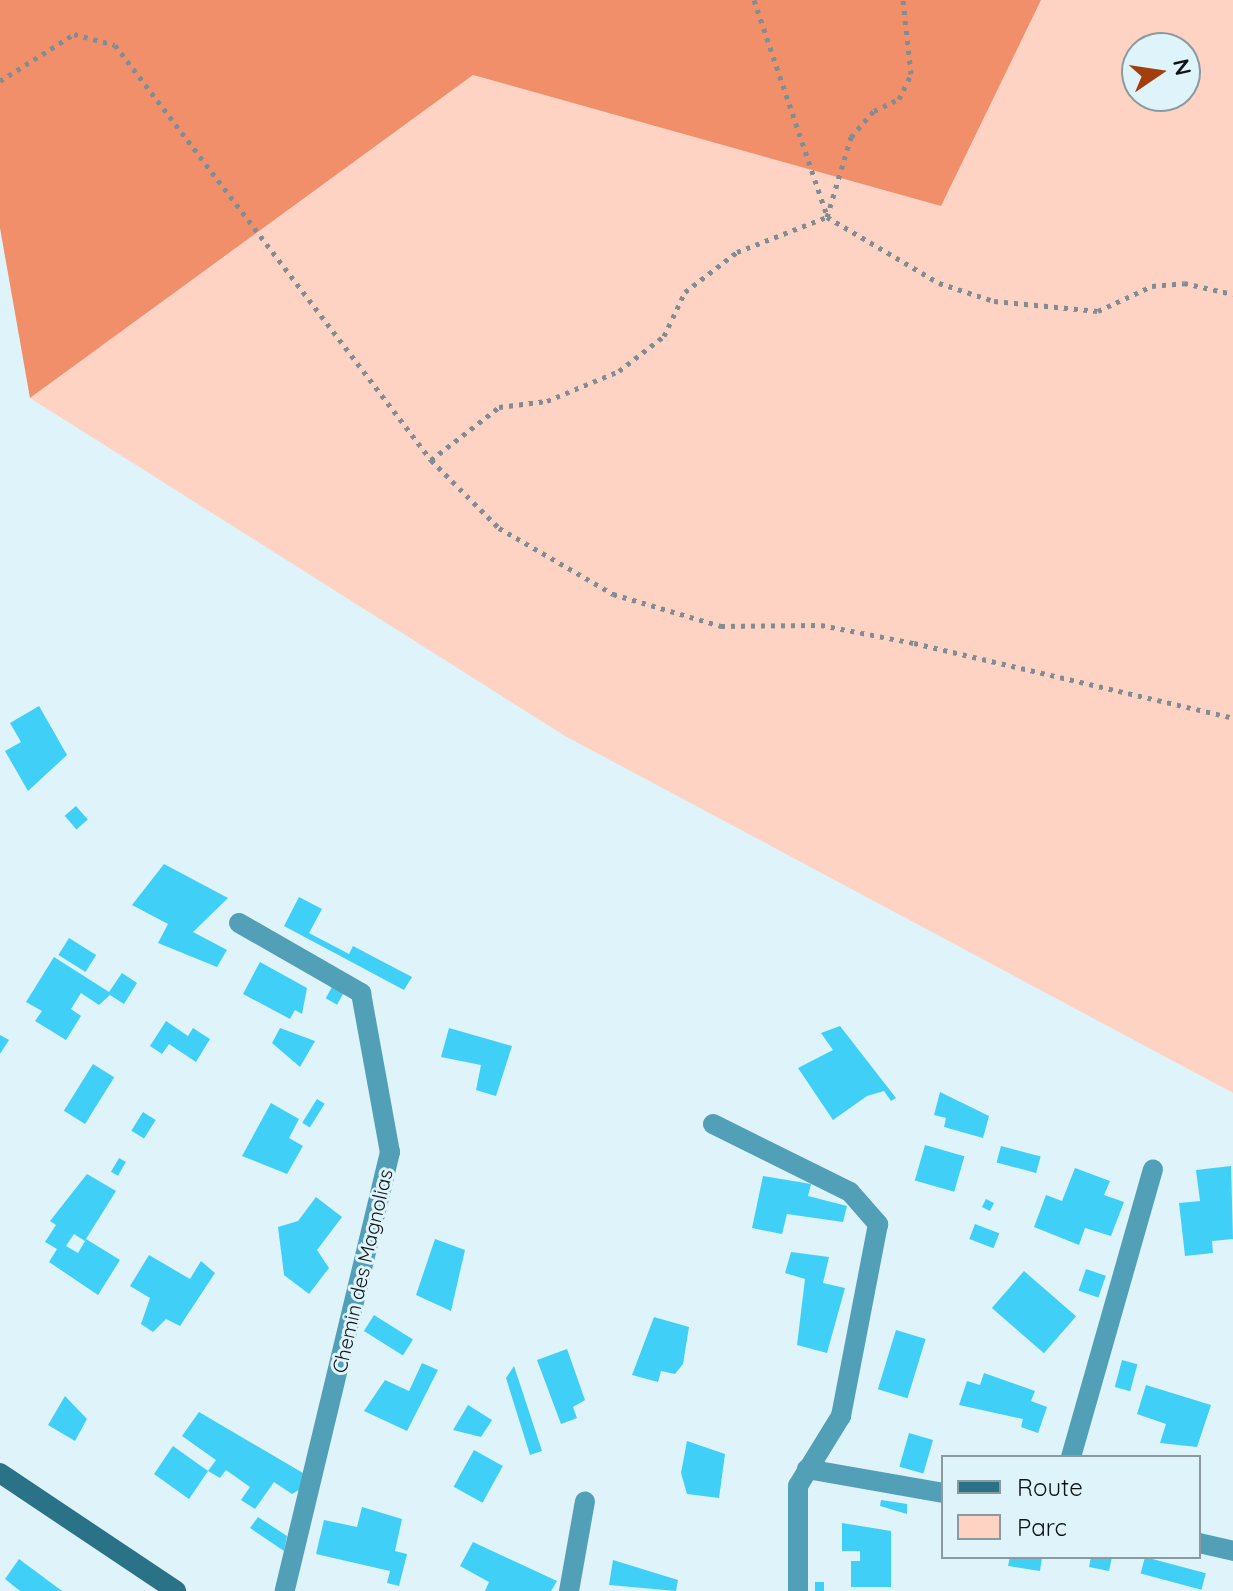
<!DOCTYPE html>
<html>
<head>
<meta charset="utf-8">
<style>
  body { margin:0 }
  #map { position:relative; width:1233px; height:1591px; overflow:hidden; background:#dff3fa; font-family:Quicksand,sans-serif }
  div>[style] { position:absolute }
  .green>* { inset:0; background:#ffd3c3 }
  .forest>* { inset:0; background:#f18f6a }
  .building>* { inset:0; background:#40d0f7; transform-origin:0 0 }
  .path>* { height:5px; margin-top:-2.5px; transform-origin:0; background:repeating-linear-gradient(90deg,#808e93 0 4px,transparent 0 10px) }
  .street>* { height:20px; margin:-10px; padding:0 10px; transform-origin:10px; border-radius:10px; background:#51a0b8 }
  .secondary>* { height:20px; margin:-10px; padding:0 10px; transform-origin:10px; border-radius:10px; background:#2a7287 }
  span { translate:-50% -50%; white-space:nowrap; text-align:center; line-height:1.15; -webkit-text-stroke:6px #dff3fa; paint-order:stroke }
  .street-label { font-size:20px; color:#0d1416 }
  .legend { position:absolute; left:941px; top:1455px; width:260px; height:104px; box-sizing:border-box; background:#dff3fa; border:2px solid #8b9a9f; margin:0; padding:10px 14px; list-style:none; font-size:24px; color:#0d1416 }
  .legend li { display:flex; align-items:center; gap:16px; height:40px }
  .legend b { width:40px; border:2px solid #8b9a9f }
  .north { position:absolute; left:1121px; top:32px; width:80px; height:80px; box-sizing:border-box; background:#dff3fa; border:2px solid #8b9a9f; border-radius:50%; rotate:77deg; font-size:22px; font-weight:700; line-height:32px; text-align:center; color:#0d1416 }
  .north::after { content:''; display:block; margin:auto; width:28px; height:36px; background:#a33e0f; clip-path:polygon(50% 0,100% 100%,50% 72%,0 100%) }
</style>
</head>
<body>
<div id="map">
  <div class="green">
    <i style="clip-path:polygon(evenodd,1041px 0,1233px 0,1233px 1093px,565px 736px,30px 398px,473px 75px,940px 205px,1041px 0,1137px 48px,1185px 48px,1185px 96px,1137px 96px,1137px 48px)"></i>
  </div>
  <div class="forest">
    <i style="clip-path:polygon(0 0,1041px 0,941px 206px,473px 75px,30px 398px,0 228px)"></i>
  </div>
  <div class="building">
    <i style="clip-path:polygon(39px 706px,67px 755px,28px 791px,5px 751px,21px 742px,10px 723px)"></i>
    <i style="left:76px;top:806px;width:18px;height:15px;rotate:49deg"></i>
    <i style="clip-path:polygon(164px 864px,228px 898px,193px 932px,227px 950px,217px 967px,158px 943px,168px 924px,132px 905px)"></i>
    <i style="clip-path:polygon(299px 897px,322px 909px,309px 933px,349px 954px,353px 946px,412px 977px,404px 990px,284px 926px)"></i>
    <i style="left:69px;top:938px;width:32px;height:20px;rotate:32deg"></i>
    <i style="clip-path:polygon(54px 957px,109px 992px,122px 973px,137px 983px,124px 1004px,110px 995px,99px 1005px,81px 993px,71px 1009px,81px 1016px,66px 1040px,35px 1021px,42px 1011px,26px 1002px)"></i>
    <i style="clip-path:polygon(260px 962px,307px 988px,302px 1014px,295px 1010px,290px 1019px,243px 994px)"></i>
    <i style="left:332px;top:987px;width:13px;height:13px;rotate:29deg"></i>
    <i style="clip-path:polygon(166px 1021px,188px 1036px,193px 1028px,210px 1039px,196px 1062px,169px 1044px,162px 1054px,150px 1046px)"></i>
    <i style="clip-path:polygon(840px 1026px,896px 1098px,891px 1101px,884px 1091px,867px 1096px,833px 1120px,798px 1068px,833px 1050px,821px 1033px)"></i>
    <i style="clip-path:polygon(280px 1028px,315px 1041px,300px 1067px,272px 1043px)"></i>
    <i style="clip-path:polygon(449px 1028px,512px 1046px,496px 1096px,476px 1090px,481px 1065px,441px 1057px)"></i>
    <i style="clip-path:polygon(0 1035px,9px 1040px,0 1054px)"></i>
    <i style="left:93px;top:1064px;width:25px;height:55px;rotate:32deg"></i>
    <i style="clip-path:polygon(940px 1092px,989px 1116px,983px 1138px,944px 1127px,946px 1118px,934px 1115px)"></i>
    <i style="left:317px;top:1099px;width:9px;height:28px;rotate:32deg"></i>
    <i style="clip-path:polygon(271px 1103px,299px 1119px,289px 1138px,303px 1146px,287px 1174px,242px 1156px)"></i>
    <i style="left:143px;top:1112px;width:15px;height:22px;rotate:32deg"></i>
    <i style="left:925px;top:1145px;width:41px;height:37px;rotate:16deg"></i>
    <i style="left:1001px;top:1146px;width:41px;height:17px;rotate:15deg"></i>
    <i style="left:119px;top:1158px;width:8px;height:16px;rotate:30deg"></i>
    <i style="clip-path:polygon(1231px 1166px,1233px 1239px,1212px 1241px,1213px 1253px,1185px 1256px,1179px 1203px,1200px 1201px,1196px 1170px)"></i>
    <i style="clip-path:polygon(1075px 1168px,1110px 1181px,1104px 1195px,1124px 1202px,1111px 1236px,1085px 1228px,1079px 1245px,1034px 1227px,1046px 1195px,1062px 1201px)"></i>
    <i style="clip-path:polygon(evenodd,87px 1174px,116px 1191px,86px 1239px,120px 1260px,98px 1295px,49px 1262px,57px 1249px,45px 1242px,56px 1225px,50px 1221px,87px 1174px,74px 1234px,85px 1241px,78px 1253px,66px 1246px,74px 1234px)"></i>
    <i style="clip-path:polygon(763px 1176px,811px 1184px,808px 1196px,847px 1206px,843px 1222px,787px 1214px,782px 1234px,752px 1228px)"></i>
    <i style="clip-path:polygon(316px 1197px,342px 1217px,317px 1250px,329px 1268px,309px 1294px,284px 1275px,278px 1227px,298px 1221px)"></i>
    <i style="left:986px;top:1199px;width:9px;height:9px;rotate:27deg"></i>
    <i style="left:975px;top:1224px;width:26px;height:16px;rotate:21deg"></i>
    <i style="clip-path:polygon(435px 1239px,465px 1250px,451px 1311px,416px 1295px)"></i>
    <i style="clip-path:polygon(791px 1252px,829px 1257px,823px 1283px,845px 1288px,827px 1353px,797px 1345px,805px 1279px,785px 1273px)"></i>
    <i style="clip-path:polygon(149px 1255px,190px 1279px,201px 1261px,215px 1273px,180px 1326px,166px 1319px,153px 1332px,141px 1324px,150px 1298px,130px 1286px)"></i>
    <i style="left:1086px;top:1269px;width:21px;height:23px;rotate:19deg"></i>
    <i style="left:1024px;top:1271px;width:69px;height:49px;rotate:41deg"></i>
    <i style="left:374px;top:1315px;width:46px;height:19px;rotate:32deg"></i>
    <i style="clip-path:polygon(654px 1317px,689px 1327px,683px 1364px,675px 1374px,661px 1371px,658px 1382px,632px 1375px)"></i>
    <i style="left:896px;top:1330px;width:31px;height:62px;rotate:17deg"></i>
    <i style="clip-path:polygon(567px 1349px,585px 1400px,573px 1407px,577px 1418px,561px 1424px,537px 1360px)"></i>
    <i style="left:1122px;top:1360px;width:16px;height:28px;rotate:15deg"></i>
    <i style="clip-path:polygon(422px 1363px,438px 1370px,407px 1431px,364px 1411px,385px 1380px,409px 1391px)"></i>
    <i style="clip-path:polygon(514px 1366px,542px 1451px,530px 1455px,506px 1378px)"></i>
    <i style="clip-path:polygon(984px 1373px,1035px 1391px,1031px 1401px,1047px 1407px,1038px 1433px,1021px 1427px,1023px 1419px,959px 1405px,967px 1381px,980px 1385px)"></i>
    <i style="clip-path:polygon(1146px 1385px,1211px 1405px,1197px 1447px,1160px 1443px,1166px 1424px,1137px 1414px)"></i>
    <i style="clip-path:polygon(65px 1396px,87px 1419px,75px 1441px,48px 1425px)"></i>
    <i style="clip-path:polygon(468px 1405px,492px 1420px,481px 1437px,453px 1430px)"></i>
    <i style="clip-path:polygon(199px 1412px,303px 1473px,299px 1490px,292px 1494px,274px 1482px,255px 1509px,241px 1500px,250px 1487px,226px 1470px,220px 1478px,208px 1471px,189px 1499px,154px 1474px,173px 1446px,208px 1471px,216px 1460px,182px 1436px)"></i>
    <i style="left:909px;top:1433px;width:25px;height:35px;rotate:16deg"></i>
    <i style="clip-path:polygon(687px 1441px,725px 1454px,719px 1498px,687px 1494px,681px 1473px)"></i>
    <i style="left:474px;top:1450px;width:33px;height:42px;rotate:29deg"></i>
    <i style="clip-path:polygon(881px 1500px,907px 1504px,907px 1514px,880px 1506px)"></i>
    <i style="clip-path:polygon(362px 1507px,402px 1519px,395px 1551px,407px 1554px,399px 1586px,387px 1583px,390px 1571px,316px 1554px,324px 1520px,357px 1527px)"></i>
    <i style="clip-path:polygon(258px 1517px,287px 1536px,284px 1551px,250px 1528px)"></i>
    <i style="clip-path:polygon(842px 1523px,891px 1531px,891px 1587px,851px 1587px,851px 1561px,860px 1561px,860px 1551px,842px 1551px)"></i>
    <i style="clip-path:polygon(473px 1542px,557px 1581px,551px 1591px,485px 1591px,489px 1582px,460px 1566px)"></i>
    <i style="clip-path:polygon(1010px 1557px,1042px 1557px,1040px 1571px,1008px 1566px)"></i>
    <i style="clip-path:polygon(1091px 1557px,1112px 1557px,1109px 1571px,1089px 1567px)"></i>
    <i style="left:1145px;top:1557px;width:63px;height:17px;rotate:15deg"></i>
    <i style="clip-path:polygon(19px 1559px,62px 1591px,20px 1591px,5px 1579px)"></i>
    <i style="clip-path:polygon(613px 1560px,678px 1580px,676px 1591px,609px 1585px)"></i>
    <i style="left:815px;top:1582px;width:9px;height:9px"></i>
  </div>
  <div class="path">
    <i style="left:754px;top:0;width:228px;rotate:71.3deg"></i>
    <i style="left:0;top:81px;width:88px;rotate:-32.4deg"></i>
    <i style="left:74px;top:34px;width:42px;rotate:15deg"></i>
    <i style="left:115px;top:45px;width:522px;rotate:52.71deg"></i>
    <i style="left:431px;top:460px;width:96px;rotate:45deg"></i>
    <i style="left:499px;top:528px;width:132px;rotate:30.1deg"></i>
    <i style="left:613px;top:594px;width:113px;rotate:16.5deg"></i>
    <i style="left:721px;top:626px;width:100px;rotate:-0.6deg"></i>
    <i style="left:821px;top:625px;width:95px;rotate:11deg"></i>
    <i style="left:914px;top:643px;width:328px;rotate:13.2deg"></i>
    <i style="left:827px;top:217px;width:84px;rotate:-73.3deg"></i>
    <i style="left:851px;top:137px;width:35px;rotate:-49deg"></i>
    <i style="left:874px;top:111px;width:28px;rotate:-26deg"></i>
    <i style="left:899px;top:99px;width:28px;rotate:-64deg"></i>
    <i style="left:911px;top:74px;width:74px;rotate:-96.2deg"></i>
    <i style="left:431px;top:460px;width:86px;rotate:-37.9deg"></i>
    <i style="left:499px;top:407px;width:48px;rotate:-7.1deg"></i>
    <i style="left:547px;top:401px;width:78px;rotate:-22.6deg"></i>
    <i style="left:619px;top:371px;width:57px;rotate:-37.9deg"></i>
    <i style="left:664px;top:336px;width:49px;rotate:-64.5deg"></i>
    <i style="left:685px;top:292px;width:66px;rotate:-37.6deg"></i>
    <i style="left:737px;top:252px;width:97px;rotate:-21.3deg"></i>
    <i style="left:827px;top:217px;width:130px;rotate:30.5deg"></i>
    <i style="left:939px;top:283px;width:58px;rotate:18.1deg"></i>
    <i style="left:994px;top:301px;width:104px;rotate:5.5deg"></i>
    <i style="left:1098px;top:311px;width:60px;rotate:-24.8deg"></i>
    <i style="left:1152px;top:286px;width:32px;rotate:-5deg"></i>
    <i style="left:1184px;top:283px;width:50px;rotate:12.7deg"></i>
  </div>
  <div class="street">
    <i style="left:239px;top:923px;width:141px;rotate:29.8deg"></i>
    <i style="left:361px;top:993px;width:162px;rotate:79.7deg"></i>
    <i style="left:390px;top:1152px;width:451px;rotate:103.5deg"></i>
    <i style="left:713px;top:1124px;width:153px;rotate:26.4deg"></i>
    <i style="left:850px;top:1192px;width:43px;rotate:48.8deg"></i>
    <i style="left:878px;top:1224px;width:196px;rotate:100.9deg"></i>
    <i style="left:841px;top:1416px;width:82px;rotate:121.6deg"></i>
    <i style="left:798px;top:1486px;width:105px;rotate:90deg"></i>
    <i style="left:1071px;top:1457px;width:299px;rotate:-74.1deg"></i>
    <i style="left:807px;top:1469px;width:138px;rotate:10deg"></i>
    <i style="left:1199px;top:1543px;width:35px;rotate:13deg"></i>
    <i style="left:569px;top:1591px;width:91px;rotate:-79.9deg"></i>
  </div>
  <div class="secondary">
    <i style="left:0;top:1473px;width:212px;rotate:33.8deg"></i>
  </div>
  <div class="street-label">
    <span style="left:362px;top:1271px;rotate:-77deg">Chemin des Magnolias</span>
  </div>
  <ul class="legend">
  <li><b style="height:10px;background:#2a7287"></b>Route</li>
  <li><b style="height:22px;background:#ffd3c3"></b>Parc</li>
  </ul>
  <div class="north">N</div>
</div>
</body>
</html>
